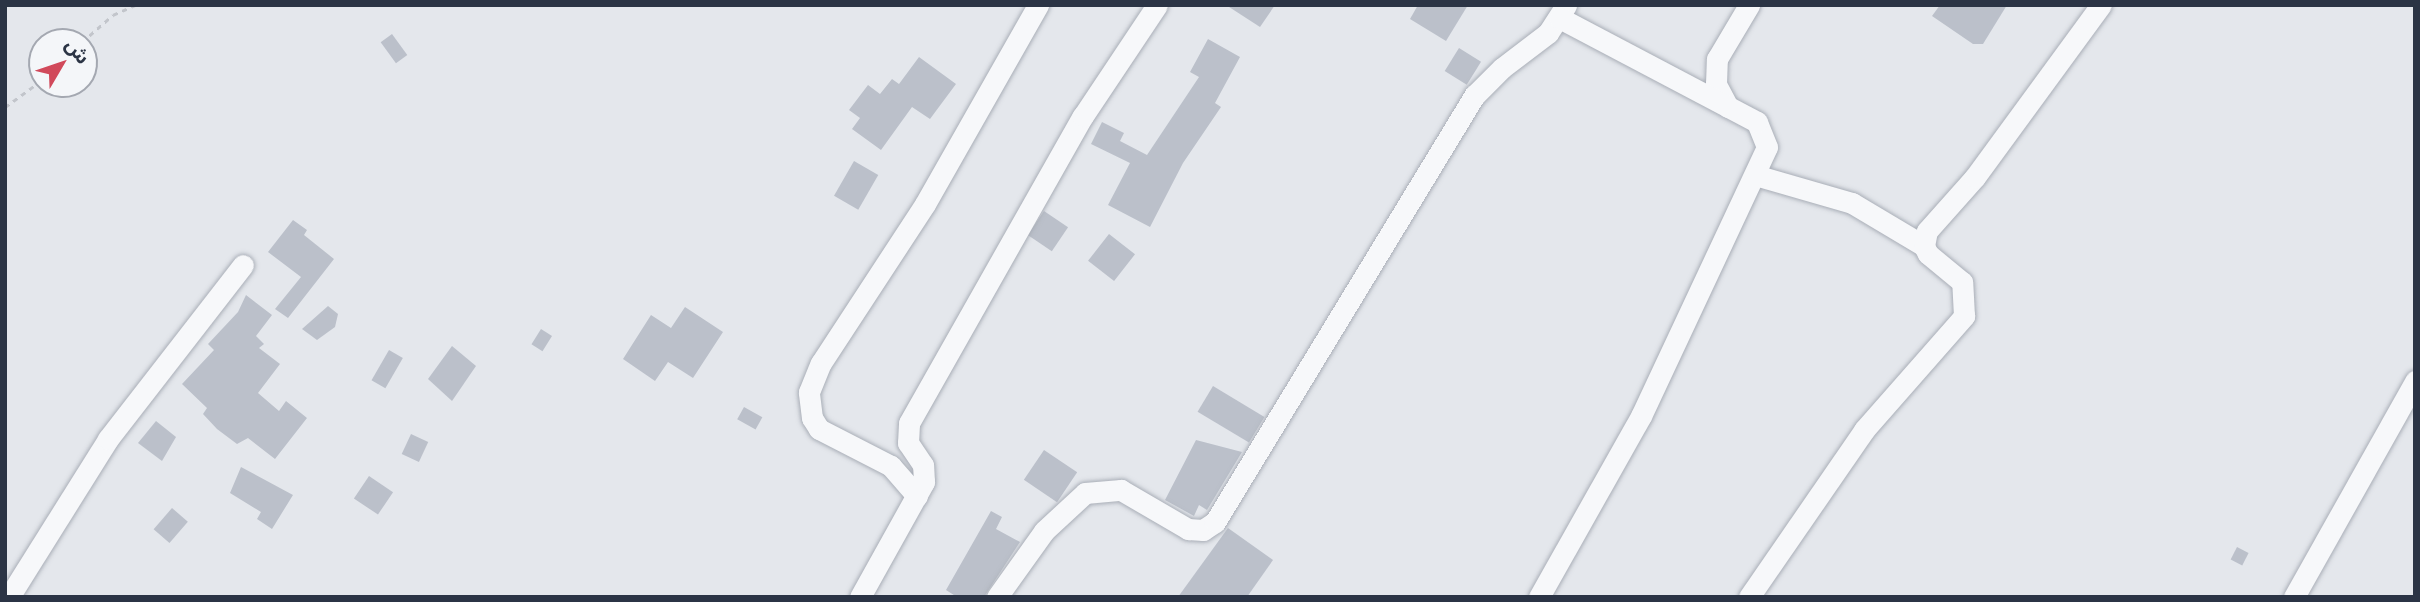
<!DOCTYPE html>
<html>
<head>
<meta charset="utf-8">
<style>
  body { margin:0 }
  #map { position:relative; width:2420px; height:602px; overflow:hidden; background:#e4e7ec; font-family:"PT Sans Narrow","Noto Sans Arabic",sans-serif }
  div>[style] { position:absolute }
  .building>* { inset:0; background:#bbc0ca; transform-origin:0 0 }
  .path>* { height:2.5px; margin-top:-1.25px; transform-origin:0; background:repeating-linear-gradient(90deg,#c2c5cb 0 5px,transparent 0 10px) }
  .roads { filter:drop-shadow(0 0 2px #a9aeb7) drop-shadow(0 0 2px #a9aeb7) }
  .minor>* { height:21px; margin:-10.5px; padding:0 10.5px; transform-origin:10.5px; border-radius:10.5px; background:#f7f8fa }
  span { translate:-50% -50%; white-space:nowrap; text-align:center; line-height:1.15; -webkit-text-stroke:5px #f4f6f9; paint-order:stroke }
  .frame { position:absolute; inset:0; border:7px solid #2b3445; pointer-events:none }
  .north { position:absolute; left:28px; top:28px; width:70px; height:70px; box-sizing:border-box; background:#f4f6f9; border:2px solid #a4a8b1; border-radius:50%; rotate:51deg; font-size:19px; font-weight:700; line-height:28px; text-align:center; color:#2b3445 }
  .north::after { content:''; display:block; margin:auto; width:24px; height:32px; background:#d1495b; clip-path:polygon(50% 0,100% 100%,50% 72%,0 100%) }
</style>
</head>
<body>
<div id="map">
  <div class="building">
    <i style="clip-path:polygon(1226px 5px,1275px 5px,1260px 27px)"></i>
    <i style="clip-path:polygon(1418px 5px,1468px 5px,1446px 41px,1410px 19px)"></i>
    <i style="clip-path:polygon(1940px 5px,2007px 5px,1983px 44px,1973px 44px,1932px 16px)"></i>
    <i style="left:392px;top:34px;width:26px;height:14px;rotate:54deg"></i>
    <i style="clip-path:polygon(1208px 39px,1240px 57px,1215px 103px,1221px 107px,1183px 163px,1150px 227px,1108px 205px,1130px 163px,1091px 144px,1102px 122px,1124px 133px,1120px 141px,1147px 155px,1199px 77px,1190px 72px)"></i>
    <i style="left:1459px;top:48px;width:26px;height:27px;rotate:32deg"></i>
    <i style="clip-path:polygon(919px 57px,956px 84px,930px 119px,912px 107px,881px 150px,852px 129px,860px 118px,849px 110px,868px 85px,880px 94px,892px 79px,899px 84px)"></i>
    <i style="left:854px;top:161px;width:28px;height:40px;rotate:30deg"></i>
    <i style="left:1044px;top:211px;width:29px;height:29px;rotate:34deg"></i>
    <i style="clip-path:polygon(293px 220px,307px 230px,304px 235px,334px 259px,288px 318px,275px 309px,301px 277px,268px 252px)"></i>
    <i style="left:1109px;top:234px;width:33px;height:34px;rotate:38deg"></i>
    <i style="clip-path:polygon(246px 295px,272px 315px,256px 336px,264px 344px,259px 348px,280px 364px,258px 393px,279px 411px,286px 401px,307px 418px,275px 459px,248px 438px,237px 444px,217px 429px,203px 414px,207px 408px,182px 384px,214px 350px,208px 344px,238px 312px)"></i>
    <i style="clip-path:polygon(328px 306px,338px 314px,335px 327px,317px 340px,302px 329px)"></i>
    <i style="clip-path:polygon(685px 307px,723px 332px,693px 378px,668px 362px,655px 381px,623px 359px,651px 315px,671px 328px)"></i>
    <i style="left:541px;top:329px;width:13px;height:18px;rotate:32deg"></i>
    <i style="clip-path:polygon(452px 346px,476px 366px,452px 401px,428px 379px)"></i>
    <i style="left:389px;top:350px;width:16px;height:35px;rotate:30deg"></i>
    <i style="left:1213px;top:386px;width:60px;height:30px;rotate:31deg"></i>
    <i style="left:744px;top:407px;width:21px;height:14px;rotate:29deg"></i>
    <i style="clip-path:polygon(156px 421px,176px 437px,162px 461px,138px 443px)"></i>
    <i style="left:411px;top:434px;width:19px;height:22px;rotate:25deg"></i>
    <i style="clip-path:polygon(1196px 440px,1242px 452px,1207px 510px,1199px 505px,1194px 516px,1165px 500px)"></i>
    <i style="left:1044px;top:450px;width:40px;height:36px;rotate:34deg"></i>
    <i style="clip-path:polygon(241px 467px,293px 495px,272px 529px,257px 519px,261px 512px,230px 493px)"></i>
    <i style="left:369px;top:476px;width:29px;height:27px;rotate:34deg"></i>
    <i style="left:172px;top:508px;width:21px;height:28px;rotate:41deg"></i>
    <i style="clip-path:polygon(991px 511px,1002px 517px,996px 529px,1020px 542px,984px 597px,957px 597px,946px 590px)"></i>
    <i style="clip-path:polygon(1228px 528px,1273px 560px,1247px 597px,1178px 597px)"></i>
    <i style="left:2237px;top:547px;width:13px;height:14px;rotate:27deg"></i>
  </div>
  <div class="path">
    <i style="left:82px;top:42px;width:41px;rotate:-41.1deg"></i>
    <i style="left:113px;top:15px;width:24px;rotate:-24deg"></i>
    <i style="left:5px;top:107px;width:46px;rotate:-36.1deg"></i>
  </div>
  <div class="roads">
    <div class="minor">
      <i style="left:1728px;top:107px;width:26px;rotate:-118deg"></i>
      <i style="left:1716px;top:84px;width:25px;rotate:-88deg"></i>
      <i style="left:1717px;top:59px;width:63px;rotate:-59.3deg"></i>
      <i style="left:1755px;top:175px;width:101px;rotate:16.1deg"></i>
      <i style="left:1852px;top:203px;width:84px;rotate:30.8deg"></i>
      <i style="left:917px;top:496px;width:40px;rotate:-131deg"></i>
      <i style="left:891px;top:466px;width:81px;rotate:-152.8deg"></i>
      <i style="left:819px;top:429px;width:13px;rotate:-122deg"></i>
      <i style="left:812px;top:418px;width:26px;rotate:-97deg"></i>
      <i style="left:809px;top:392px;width:31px;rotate:-68deg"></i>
      <i style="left:821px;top:363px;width:190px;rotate:-56.8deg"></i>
      <i style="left:925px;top:204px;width:229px;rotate:-60.4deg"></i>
      <i style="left:9px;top:597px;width:186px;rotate:-57.9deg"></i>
      <i style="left:108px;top:439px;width:220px;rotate:-52.2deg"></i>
      <i style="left:860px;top:597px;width:132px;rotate:-60.9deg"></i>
      <i style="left:924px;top:482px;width:17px;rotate:-93deg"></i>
      <i style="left:923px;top:465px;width:27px;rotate:-124deg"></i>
      <i style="left:908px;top:443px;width:20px;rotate:-87deg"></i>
      <i style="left:909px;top:423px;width:353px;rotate:-60.5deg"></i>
      <i style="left:1083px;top:116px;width:133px;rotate:-56.3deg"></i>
      <i style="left:997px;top:597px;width:81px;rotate:-54.5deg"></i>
      <i style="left:1044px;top:531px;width:56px;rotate:-42.8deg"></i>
      <i style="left:1085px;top:493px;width:36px;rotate:-5deg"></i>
      <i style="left:1121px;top:490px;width:78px;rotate:30.2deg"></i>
      <i style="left:1188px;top:529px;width:15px;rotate:4deg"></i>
      <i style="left:1203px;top:530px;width:14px;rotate:-34deg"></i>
      <i style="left:1215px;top:522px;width:500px;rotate:-58.7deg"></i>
      <i style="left:1475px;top:95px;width:38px;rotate:-45deg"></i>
      <i style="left:1502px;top:68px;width:58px;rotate:-37.3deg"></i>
      <i style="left:1548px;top:33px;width:33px;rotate:-57deg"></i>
      <i style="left:1539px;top:597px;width:208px;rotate:-60.6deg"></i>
      <i style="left:1641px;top:416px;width:297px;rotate:-64.9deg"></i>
      <i style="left:1767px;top:147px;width:27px;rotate:-112deg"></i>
      <i style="left:1757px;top:122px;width:223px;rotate:-152.2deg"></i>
      <i style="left:1749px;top:597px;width:203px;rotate:-55.4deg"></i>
      <i style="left:1864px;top:430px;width:152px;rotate:-48.7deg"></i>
      <i style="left:1964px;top:316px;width:34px;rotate:-93deg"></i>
      <i style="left:1962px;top:282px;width:44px;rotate:-140.5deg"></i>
      <i style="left:1928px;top:254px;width:9px;rotate:-117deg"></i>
      <i style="left:1924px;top:246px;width:15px;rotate:-79deg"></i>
      <i style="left:1927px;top:231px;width:72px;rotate:-48.4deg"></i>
      <i style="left:1975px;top:177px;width:213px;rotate:-53.8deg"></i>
      <i style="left:2294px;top:597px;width:248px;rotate:-60.7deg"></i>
    </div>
  </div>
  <div class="frame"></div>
  <div class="north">ش</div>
</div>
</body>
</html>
